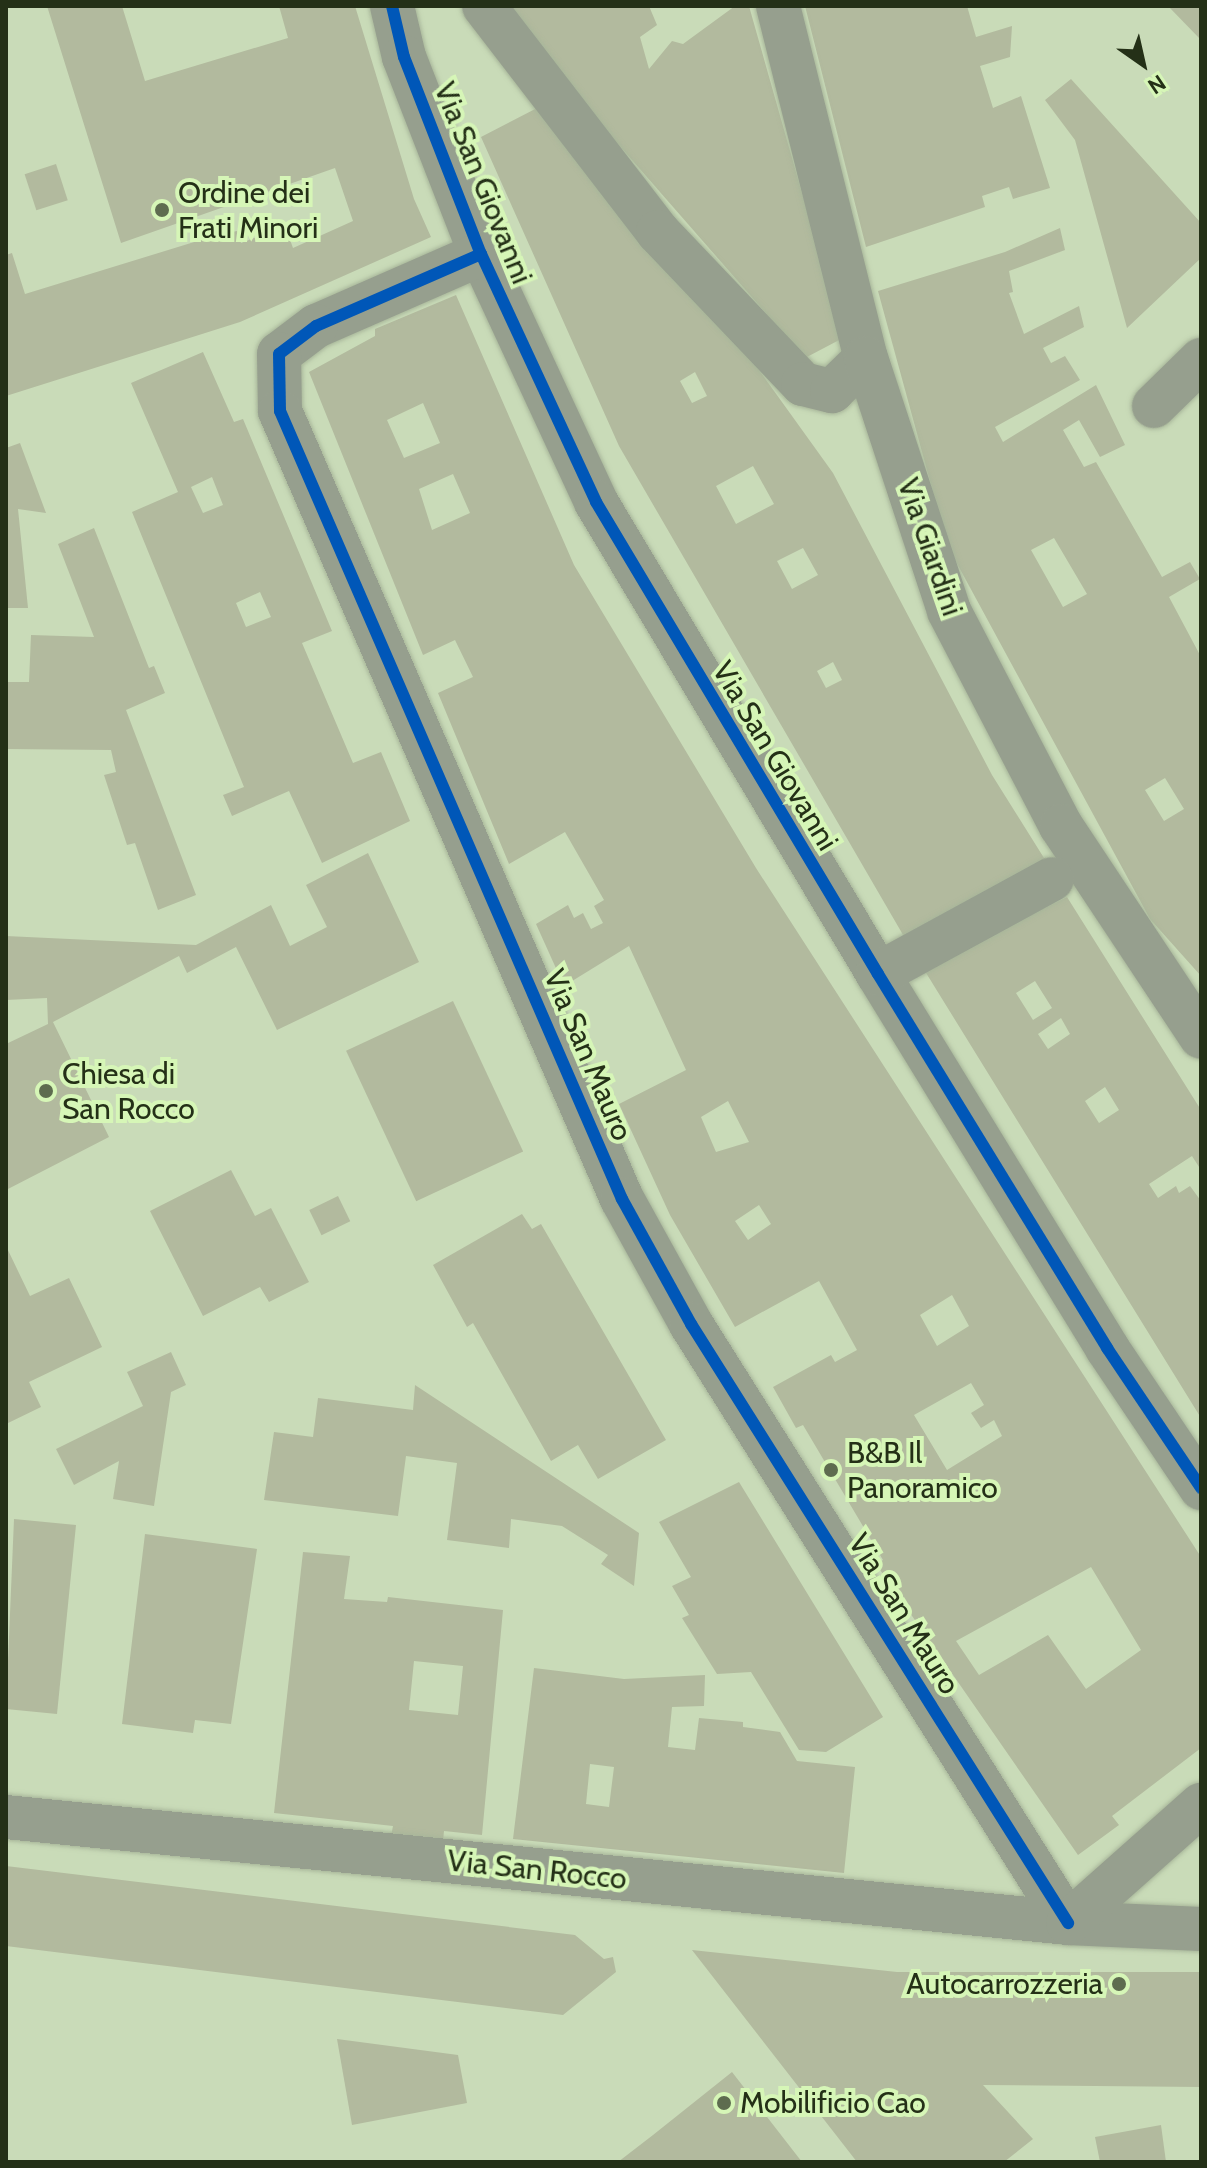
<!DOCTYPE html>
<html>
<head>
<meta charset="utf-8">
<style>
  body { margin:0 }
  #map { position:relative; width:1207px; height:2168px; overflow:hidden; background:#c9dbb8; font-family:Cabin,sans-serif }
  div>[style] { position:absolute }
  .building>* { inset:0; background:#b2ba9e; transform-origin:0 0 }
  .roads { filter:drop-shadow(0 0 2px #a8b69a) drop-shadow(0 0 2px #a8b69a) }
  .minor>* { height:44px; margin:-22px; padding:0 22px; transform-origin:22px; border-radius:22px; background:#969f8e }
  .cycleway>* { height:12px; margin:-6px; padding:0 6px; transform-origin:6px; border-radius:6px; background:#0057b8 }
  .dots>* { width:22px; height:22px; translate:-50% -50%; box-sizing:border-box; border:4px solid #d6f6b7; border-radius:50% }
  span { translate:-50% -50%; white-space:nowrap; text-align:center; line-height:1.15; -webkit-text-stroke:8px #d6f6b7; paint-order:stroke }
  .street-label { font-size:30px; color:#243017 }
  .poi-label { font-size:30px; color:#243017 }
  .left { translate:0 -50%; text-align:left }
  .right { translate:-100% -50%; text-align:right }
  .frame { position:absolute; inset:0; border:8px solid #243017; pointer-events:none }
  .north { position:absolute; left:1103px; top:24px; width:80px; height:80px; -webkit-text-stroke:6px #d6f6b7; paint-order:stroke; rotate:146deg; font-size:22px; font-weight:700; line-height:32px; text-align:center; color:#243017 }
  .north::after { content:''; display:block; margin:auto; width:28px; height:36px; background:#243017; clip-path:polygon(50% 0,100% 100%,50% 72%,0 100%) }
</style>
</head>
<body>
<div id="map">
  <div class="building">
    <i style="clip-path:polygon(47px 6px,122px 6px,145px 81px,288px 38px,279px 6px,355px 6px,414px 199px,431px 237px,240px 322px,6px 396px,6px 255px,12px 253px,25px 294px,217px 235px,237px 231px,241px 243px,285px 226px,293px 248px,353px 221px,335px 168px,121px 243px)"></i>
    <i style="clip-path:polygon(506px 6px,649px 6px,657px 25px,640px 37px,649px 69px,672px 41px,683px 44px,735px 6px,749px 6px,843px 338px,805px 358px,556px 73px)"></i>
    <i style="clip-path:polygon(805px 6px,967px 6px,976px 37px,1012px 26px,1010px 57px,980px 66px,993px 108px,1021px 96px,1050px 188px,1013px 199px,1009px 187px,982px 196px,985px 207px,866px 247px)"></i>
    <i style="clip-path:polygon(1168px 6px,1201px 6px,1201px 40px)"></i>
    <i style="clip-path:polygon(1071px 79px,1201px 223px,1201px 258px,1127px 328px,1075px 140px,1045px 100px)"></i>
    <i style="clip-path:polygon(evenodd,539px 107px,756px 366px,833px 473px,992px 775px,1049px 866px,906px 940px,619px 446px,481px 137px,539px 107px,695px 372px,707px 396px,692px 403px,680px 381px,695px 372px,539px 107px,753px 466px,774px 504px,736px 524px,716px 486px,753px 466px,539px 107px,803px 548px,818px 575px,792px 589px,777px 561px,803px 548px,539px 107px,833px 662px,842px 680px,826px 688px,817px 671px,833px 662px)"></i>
    <i style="left:56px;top:164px;width:38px;height:33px;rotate:72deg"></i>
    <i style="clip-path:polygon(evenodd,1060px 228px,1065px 250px,1009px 271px,1013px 292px,1009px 293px,1024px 334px,1079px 306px,1084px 327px,1043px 348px,1051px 363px,1065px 356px,1080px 380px,995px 427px,1003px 442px,1096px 385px,1125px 445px,1100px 457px,1079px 420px,1063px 430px,1084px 467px,1096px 462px,1162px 577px,1190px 562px,1200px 579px,1169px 597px,1201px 657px,1201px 976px,1150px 919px,948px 547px,878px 291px,1005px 252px,1060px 228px,1054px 538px,1087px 594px,1063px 607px,1031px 550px,1054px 538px,1060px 228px,1165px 778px,1184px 809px,1164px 821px,1145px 790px,1165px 778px)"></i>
    <i style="clip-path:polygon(evenodd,456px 295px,574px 565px,756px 868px,1201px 1557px,1201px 1748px,1112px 1816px,1119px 1825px,1078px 1855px,876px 1564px,883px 1560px,803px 1425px,796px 1428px,773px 1387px,831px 1355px,835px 1362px,857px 1350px,819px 1281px,735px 1327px,670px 1215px,619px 1104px,686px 1070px,629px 946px,564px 986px,536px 924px,568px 905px,574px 918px,583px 913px,591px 929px,603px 923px,594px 906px,604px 900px,565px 832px,509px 864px,438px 693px,473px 677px,455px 640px,423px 655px,309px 372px,375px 336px,375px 329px,456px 295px,423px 403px,440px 443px,404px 458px,387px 420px,423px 403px,456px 295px,453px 474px,470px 513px,432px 530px,419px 489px,453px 474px,456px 295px,728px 1101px,749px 1142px,716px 1152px,701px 1117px,728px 1101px,456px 295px,759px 1205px,771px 1224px,748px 1240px,735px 1221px,759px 1205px,456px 295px,952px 1295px,969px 1326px,937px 1346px,920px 1315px,952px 1295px,456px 295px,971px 1383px,984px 1405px,971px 1413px,981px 1428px,994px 1420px,1002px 1436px,947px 1470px,914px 1415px,971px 1383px,456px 295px,1091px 1567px,1141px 1650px,1086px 1689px,1048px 1635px,979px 1675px,956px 1641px,1091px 1567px)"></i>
    <i style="clip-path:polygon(evenodd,203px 352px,234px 422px,243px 419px,332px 631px,302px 643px,353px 763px,381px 752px,410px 821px,322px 863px,289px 791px,232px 816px,223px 795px,244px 787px,132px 512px,178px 492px,131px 383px,203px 352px,212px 477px,223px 505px,203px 513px,191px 487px,212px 477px,203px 352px,260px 592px,271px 617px,246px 627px,236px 603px,260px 592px)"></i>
    <i style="clip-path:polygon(20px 443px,46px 513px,18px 509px,28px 608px,6px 608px,6px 448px)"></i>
    <i style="clip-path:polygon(94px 528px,149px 668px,154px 666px,165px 693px,126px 710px,196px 895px,158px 910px,135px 843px,127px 845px,104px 775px,116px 772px,111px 750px,6px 749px,6px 682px,29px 682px,31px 635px,94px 637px,58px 544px)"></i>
    <i style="clip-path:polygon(368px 853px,419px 962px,277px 1030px,236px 947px,187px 973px,179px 956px,53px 1022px,109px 1137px,6px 1190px,6px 1044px,48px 1024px,47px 998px,6px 1000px,6px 936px,196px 945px,271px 905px,290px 946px,327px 927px,306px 885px)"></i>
    <i style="clip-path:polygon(evenodd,1067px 897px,1201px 1110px,1201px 1170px,1192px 1156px,1149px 1184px,1158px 1198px,1176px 1186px,1179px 1193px,1190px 1186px,1201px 1201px,1201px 1418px,923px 968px,1067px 897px,1035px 981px,1052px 1008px,1033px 1020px,1016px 993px,1035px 981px,1067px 897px,1061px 1018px,1070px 1034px,1048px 1049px,1038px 1034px,1061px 1018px,1067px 897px,1105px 1087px,1119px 1110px,1099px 1123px,1085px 1101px,1105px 1087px)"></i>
    <i style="left:453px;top:1001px;width:166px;height:118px;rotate:65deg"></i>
    <i style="clip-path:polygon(231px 1170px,255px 1216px,271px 1208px,309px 1282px,269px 1302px,260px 1287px,203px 1316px,150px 1211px)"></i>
    <i style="left:338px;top:1196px;width:28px;height:32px;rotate:64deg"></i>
    <i style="clip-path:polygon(522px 1214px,532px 1229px,541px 1224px,666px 1440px,598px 1479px,578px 1445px,551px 1461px,473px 1323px,467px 1327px,433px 1265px)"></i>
    <i style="clip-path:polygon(6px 1246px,30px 1296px,69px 1278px,102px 1347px,29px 1382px,41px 1407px,6px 1424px)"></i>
    <i style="clip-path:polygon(171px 1352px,186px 1385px,171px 1392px,154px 1506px,113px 1499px,119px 1461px,74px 1485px,56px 1449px,143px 1406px,127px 1372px)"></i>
    <i style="clip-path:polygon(415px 1385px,639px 1533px,634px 1586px,601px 1564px,608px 1555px,562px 1526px,511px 1519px,509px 1548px,447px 1540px,457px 1463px,406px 1456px,398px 1516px,264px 1500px,274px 1432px,313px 1437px,318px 1398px,413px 1410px)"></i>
    <i style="clip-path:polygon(739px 1482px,883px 1717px,826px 1752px,799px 1750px,751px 1672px,717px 1674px,682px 1618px,689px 1615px,672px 1586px,691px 1577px,659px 1522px)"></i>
    <i style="clip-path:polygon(14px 1519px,76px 1525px,57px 1714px,6px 1709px)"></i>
    <i style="clip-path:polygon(145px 1534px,257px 1549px,231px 1724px,195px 1720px,193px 1733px,122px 1724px)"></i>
    <i style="clip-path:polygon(evenodd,303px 1552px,350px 1556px,344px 1599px,387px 1602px,388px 1597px,503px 1610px,482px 1835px,444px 1831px,443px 1841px,391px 1836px,393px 1826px,274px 1813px,303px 1552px,414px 1661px,463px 1666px,458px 1715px,409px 1710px,414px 1661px)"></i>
    <i style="clip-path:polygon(evenodd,534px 1668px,624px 1679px,705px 1675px,704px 1706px,672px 1707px,668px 1747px,695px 1750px,699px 1718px,743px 1722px,743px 1727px,780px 1732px,797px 1761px,855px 1767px,844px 1873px,513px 1839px,534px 1668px,590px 1764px,614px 1767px,609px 1807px,586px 1804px,590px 1764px)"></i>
    <i style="clip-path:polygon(6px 1866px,575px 1935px,604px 1959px,613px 1957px,616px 1972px,563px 2015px,6px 1946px)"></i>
    <i style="clip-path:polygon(692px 1950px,897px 1972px,1201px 1972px,1201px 2087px,983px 2085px,1033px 2139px,1004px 2162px,857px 2162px)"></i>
    <i style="clip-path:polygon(337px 2039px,458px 2055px,467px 2103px,352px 2125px)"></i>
    <i style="clip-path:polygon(732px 2072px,802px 2162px,618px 2162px,653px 2135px)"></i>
    <i style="clip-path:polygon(1161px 2125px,1166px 2162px,1100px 2162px,1095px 2137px)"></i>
  </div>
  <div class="roads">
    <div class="minor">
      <i style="left:392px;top:6px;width:52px;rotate:76.8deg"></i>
      <i style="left:404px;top:57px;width:212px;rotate:68.7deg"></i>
      <i style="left:481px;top:254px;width:273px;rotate:65.1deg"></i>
      <i style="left:596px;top:502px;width:550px;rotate:59.14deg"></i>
      <i style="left:878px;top:974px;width:439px;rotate:58.5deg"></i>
      <i style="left:1107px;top:1348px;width:169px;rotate:56.1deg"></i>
      <i style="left:484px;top:6px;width:285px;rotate:52.4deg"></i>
      <i style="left:658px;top:232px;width:210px;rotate:46.4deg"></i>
      <i style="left:803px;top:384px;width:30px;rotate:14deg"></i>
      <i style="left:832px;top:391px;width:47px;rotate:-44.1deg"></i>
      <i style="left:778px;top:6px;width:363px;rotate:76deg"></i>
      <i style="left:866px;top:358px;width:266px;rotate:71.8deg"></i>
      <i style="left:949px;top:611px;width:242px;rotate:62.5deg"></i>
      <i style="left:1061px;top:826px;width:253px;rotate:56.4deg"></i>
      <i style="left:481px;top:254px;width:180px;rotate:156.4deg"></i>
      <i style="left:316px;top:326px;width:46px;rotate:142.9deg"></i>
      <i style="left:279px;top:354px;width:57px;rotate:89deg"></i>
      <i style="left:280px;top:411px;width:859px;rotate:66.54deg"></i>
      <i style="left:622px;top:1199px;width:143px;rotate:61.1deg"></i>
      <i style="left:691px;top:1324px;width:708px;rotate:57.81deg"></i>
      <i style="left:1154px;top:406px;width:66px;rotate:-44.4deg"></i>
      <i style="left:878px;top:974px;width:198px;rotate:-28.6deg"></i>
      <i style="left:6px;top:1817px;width:1067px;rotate:5.7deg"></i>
      <i style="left:1068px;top:1923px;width:133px;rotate:2.6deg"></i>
      <i style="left:1068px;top:1923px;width:178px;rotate:-41.6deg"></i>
    </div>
  </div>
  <div class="cycleway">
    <i style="left:392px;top:6px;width:52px;rotate:76.8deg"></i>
    <i style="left:404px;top:57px;width:212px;rotate:68.7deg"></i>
    <i style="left:481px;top:254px;width:273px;rotate:65.1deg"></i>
    <i style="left:596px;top:502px;width:550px;rotate:59.14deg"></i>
    <i style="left:878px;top:974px;width:439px;rotate:58.5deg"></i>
    <i style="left:1107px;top:1348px;width:169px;rotate:56.1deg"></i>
    <i style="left:481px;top:254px;width:180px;rotate:156.4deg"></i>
    <i style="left:316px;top:326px;width:46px;rotate:142.9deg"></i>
    <i style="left:279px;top:354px;width:57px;rotate:89deg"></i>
    <i style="left:280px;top:411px;width:859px;rotate:66.54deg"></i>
    <i style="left:622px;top:1199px;width:143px;rotate:61.1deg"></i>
    <i style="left:691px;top:1324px;width:708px;rotate:57.81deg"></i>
  </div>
  <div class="dots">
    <i style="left:162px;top:210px;background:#5e6c4f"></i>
    <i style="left:46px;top:1091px;background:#5e6c4f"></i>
    <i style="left:831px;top:1470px;background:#5e6c4f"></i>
    <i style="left:1119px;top:1984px;background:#5e6c4f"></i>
    <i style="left:724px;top:2103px;background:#5e6c4f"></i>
  </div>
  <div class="street-label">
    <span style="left:483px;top:183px;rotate:68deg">Via San Giovanni</span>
    <span style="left:930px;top:547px;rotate:71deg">Via Giardini</span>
    <span style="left:775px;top:756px;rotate:59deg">Via San Giovanni</span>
    <span style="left:588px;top:1055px;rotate:67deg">Via San Mauro</span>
    <span style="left:904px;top:1614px;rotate:58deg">Via San Mauro</span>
    <span style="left:537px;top:1870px;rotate:6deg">Via San Rocco</span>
  </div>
  <div class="poi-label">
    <span class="left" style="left:178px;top:210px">Ordine dei<br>Frati Minori</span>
    <span class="left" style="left:62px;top:1091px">Chiesa di<br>San Rocco</span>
    <span class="left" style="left:847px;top:1470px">B&amp;B Il<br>Panoramico</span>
    <span class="right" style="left:1103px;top:1984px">Autocarrozzeria</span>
    <span class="left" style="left:740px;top:2103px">Mobilificio Cao</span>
  </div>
  <div class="frame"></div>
  <div class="north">N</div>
</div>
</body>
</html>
